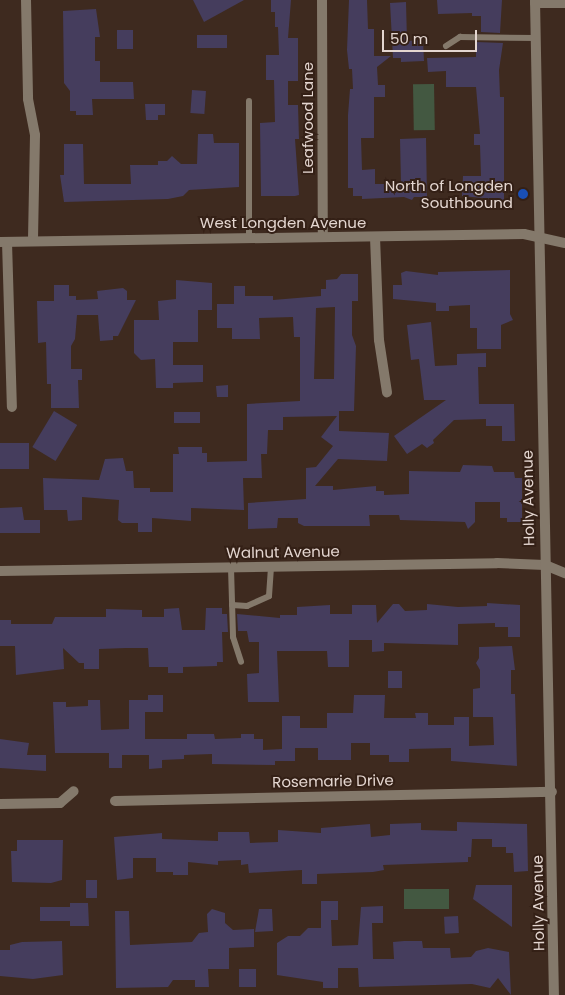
<!DOCTYPE html>
<html>
<head>
<meta charset="utf-8">
<style>
  body { margin:0 }
  #map { position:relative; width:565px; height:995px; overflow:hidden; background:#3e2a1f; font-family:Poppins,sans-serif }
  div>[style] { position:absolute }
  .green>* { inset:0; background:#435841; transform-origin:0 0 }
  .building>* { inset:0; background:#453d5d; transform-origin:0 0 }
  .service>* { height:6px; margin:-3px; padding:0 3px; transform-origin:3px; border-radius:3px; background:#84796b }
  .minor>* { height:10px; margin:-5px; padding:0 5px; transform-origin:5px; border-radius:5px; background:#84796b }
  .tertiary>* { height:10px; margin:-5px; padding:0 5px; transform-origin:5px; border-radius:5px; background:#84796b }
  .dots>* { width:14px; height:14px; translate:-50% -50%; box-sizing:border-box; border:2px solid #342016; border-radius:50% }
  span { translate:-50% -50%; white-space:nowrap; text-align:center; line-height:1.15; -webkit-text-stroke:4px #342016; paint-order:stroke }
  .street-label { font-size:15px; color:#e4d6d0 }
  .poi-label { font-size:15px; color:#e4d6d0 }
  .right { translate:-100% -50%; text-align:right }
  .scale { position:absolute; left:382px; top:30px; width:95px; height:22px; box-sizing:border-box; border:2px solid #e4d6d0; border-top:0; padding-left:6px; font-size:15px; line-height:18px; white-space:nowrap; color:#e4d6d0; -webkit-text-stroke:4px #342016; paint-order:stroke }
</style>
</head>
<body>
<div id="map">
  <div class="green">
    <i style="left:434px;top:84px;width:46px;height:21px;rotate:89deg"></i>
    <i style="left:449px;top:889px;width:20px;height:45px;rotate:90deg"></i>
  </div>
  <div class="building">
    <i style="clip-path:polygon(193px 0,244px 0,204px 22px)"></i>
    <i style="clip-path:polygon(271px 0,291px 0,288px 38px,298px 38px,298px 81px,288px 81px,288px 105px,298px 105px,299px 139px,295px 139px,299px 195px,295px 196px,261px 196px,260px 123px,275px 122px,274px 80px,266px 80px,266px 55px,279px 55px,278px 27px,275px 27px,275px 12px,271px 12px)"></i>
    <i style="clip-path:polygon(349px 0,367px 0,368px 29px,374px 29px,374px 56px,391px 56px,377px 67px,378px 85px,385px 85px,385px 97px,374px 97px,374px 138px,361px 138px,362px 170px,375px 169px,375px 184px,401px 184px,400px 139px,426px 138px,427px 197px,414px 197px,412px 200px,404px 197px,362px 199px,362px 196px,353px 196px,353px 188px,348px 188px,348px 115px,350px 89px,353px 89px,352px 69px,349px 69px,347px 50px)"></i>
    <i style="clip-path:polygon(437px 0,502px 0,500px 33px,481px 32px,481px 16px,472px 16px,472px 13px,438px 14px)"></i>
    <i style="clip-path:polygon(406px 2px,407px 41px,423px 40px,424px 61px,401px 62px,401px 58px,393px 58px,390px 3px)"></i>
    <i style="clip-path:polygon(96px 9px,100px 37px,95px 37px,95px 61px,100px 61px,100px 82px,133px 82px,134px 99px,92px 99px,93px 115px,76px 115px,76px 111px,70px 111px,70px 91px,64px 83px,63px 11px)"></i>
    <i style="left:133px;top:30px;width:19px;height:16px;rotate:90deg"></i>
    <i style="left:197px;top:35px;width:30px;height:13px"></i>
    <i style="clip-path:polygon(476px 42px,503px 43px,499px 70px,500px 97px,504px 97px,504px 200px,462px 196px,463px 176px,481px 176px,480px 145px,474px 145px,474px 134px,480px 134px,476px 87px,446px 87px,446px 71px,428px 72px,427px 58px,476px 57px)"></i>
    <i style="left:192px;top:90px;width:14px;height:23px;rotate:4deg"></i>
    <i style="clip-path:polygon(145px 104px,165px 104px,165px 115px,158px 115px,158px 120px,146px 120px)"></i>
    <i style="clip-path:polygon(198px 134px,213px 134px,214px 143px,239px 143px,239px 187px,189px 190px,183px 196px,168px 199px,64px 202px,60px 175px,64px 175px,64px 144px,83px 144px,84px 184px,131px 184px,130px 165px,158px 165px,158px 161px,167px 161px,172px 156px,181px 164px,197px 164px)"></i>
    <i style="clip-path:polygon(510px 270px,510px 314px,513px 320px,501px 325px,501px 349px,477px 349px,477px 328px,470px 328px,470px 305px,449px 306px,449px 311px,436px 311px,436px 303px,393px 299px,393px 285px,402px 285px,401px 273px,406px 271px,438px 275px,438px 272px)"></i>
    <i style="clip-path:polygon(evenodd,341px 274px,358px 274px,358px 301px,352px 301px,352px 335px,356px 346px,354px 411px,339px 411px,339px 431px,389px 433px,387px 461px,338px 459px,315px 486px,333px 486px,333px 490px,376px 486px,376px 491px,384px 491px,384px 495px,409px 494px,409px 471px,460px 472px,463px 465px,492px 466px,494px 472px,514px 472px,515px 478px,522px 478px,522px 522px,507px 522px,507px 518px,500px 518px,500px 502px,475px 502px,475px 522px,468px 529px,465px 522px,400px 520px,399px 515px,369px 515px,370px 526px,304px 526px,298px 523px,298px 518px,278px 518px,277px 528px,248px 529px,248px 503px,306px 499px,306px 468px,316px 467px,333px 446px,321px 437px,337px 416px,283px 417px,283px 430px,268px 430px,267px 454px,261px 454px,262px 478px,243px 478px,244px 510px,191px 508px,191px 521px,152px 518px,152px 532px,138px 532px,138px 523px,122px 523px,118px 520px,119px 500px,82px 497px,82px 520px,68px 521px,67px 510px,44px 510px,43px 478px,99px 480px,105px 459px,123px 458px,126px 471px,133px 471px,134px 488px,150px 488px,150px 492px,173px 492px,173px 454px,179px 454px,178px 447px,202px 447px,202px 453px,207px 453px,207px 462px,247px 461px,247px 404px,300px 401px,300px 337px,294px 337px,293px 317px,259px 318px,260px 339px,232px 339px,232px 328px,217px 328px,217px 304px,234px 304px,234px 286px,245px 286px,245px 296px,273px 296px,273px 300px,321px 296px,321px 289px,326px 289px,326px 280px,337px 279px,341px 274px,335px 307px,334px 379px,314px 379px,316px 308px,335px 307px)"></i>
    <i style="clip-path:polygon(176px 280px,212px 283px,212px 310px,198px 310px,198px 342px,173px 342px,173px 365px,203px 365px,203px 382px,173px 383px,173px 388px,156px 388px,155px 359px,141px 360px,134px 353px,134px 320px,159px 320px,158px 301px,176px 299px)"></i>
    <i style="clip-path:polygon(54px 285px,69px 285px,69px 296px,76px 296px,76px 300px,98px 299px,97px 291px,123px 288px,127px 291px,127px 300px,136px 300px,118px 336px,113px 336px,113px 340px,100px 341px,98px 315px,77px 315px,75px 339px,71px 346px,71px 369px,82px 369px,82px 380px,78px 380px,79px 408px,51px 408px,51px 384px,47px 384px,46px 342px,38px 343px,37px 301px,54px 301px)"></i>
    <i style="clip-path:polygon(431px 322px,435px 366px,457px 365px,457px 354px,486px 353px,486px 367px,478px 367px,479px 404px,514px 404px,515px 441px,502px 441px,502px 426px,486px 426px,486px 419px,454px 420px,433px 440px,434px 443px,427px 448px,422px 444px,407px 454px,394px 436px,446px 400px,424px 400px,419px 359px,411px 360px,407px 325px)"></i>
    <i style="clip-path:polygon(228px 385px,228px 397px,217px 397px,216px 386px)"></i>
    <i style="left:54px;top:411px;width:27px;height:42px;rotate:31deg"></i>
    <i style="left:174px;top:412px;width:26px;height:11px"></i>
    <i style="left:0;top:443px;width:29px;height:26px"></i>
    <i style="clip-path:polygon(22px 507px,24px 520px,40px 520px,40px 533px,0 533px,0 508px)"></i>
    <i style="clip-path:polygon(487px 603px,520px 605px,520px 637px,508px 637px,508px 627px,495px 627px,495px 623px,458px 624px,458px 645px,384px 643px,384px 651px,372px 652px,372px 640px,349px 640px,349px 667px,328px 667px,327px 651px,277px 651px,279px 702px,248px 702px,247px 674px,259px 673px,259px 642px,249px 642px,247px 631px,238px 631px,237px 614px,280px 618px,280px 615px,297px 615px,297px 607px,330px 605px,330px 614px,352px 614px,352px 605px,376px 605px,377px 623px,393px 604px,399px 604px,405px 611px,427px 610px,427px 604px,458px 607px,487px 606px)"></i>
    <i style="clip-path:polygon(179px 608px,182px 630px,205px 630px,206px 608px,222px 608px,222px 614px,227px 614px,228px 632px,222px 632px,223px 662px,217px 662px,217px 666px,183px 667px,183px 673px,168px 673px,168px 667px,149px 667px,148px 648px,126px 648px,99px 649px,99px 669px,84px 669px,84px 663px,79px 663px,63px 648px,64px 669px,16px 675px,15px 646px,0 646px,0 620px,11px 620px,11px 624px,52px 624px,55px 617px,106px 617px,106px 609px,142px 610px,142px 617px,164px 617px,164px 609px)"></i>
    <i style="clip-path:polygon(512px 646px,515px 670px,511px 670px,511px 694px,515px 694px,517px 766px,451px 761px,451px 748px,409px 749px,409px 762px,389px 762px,389px 755px,370px 755px,370px 743px,351px 743px,351px 760px,318px 760px,318px 748px,295px 748px,295px 761px,275px 761px,275px 765px,212px 764px,212px 754px,184px 755px,184px 759px,162px 760px,162px 768px,149px 769px,149px 755px,122px 755px,122px 768px,109px 768px,109px 753px,55px 753px,53px 702px,66px 702px,66px 707px,88px 706px,88px 700px,100px 700px,101px 730px,129px 729px,129px 700px,148px 700px,148px 695px,163px 695px,163px 712px,145px 712px,145px 739px,187px 739px,187px 734px,214px 734px,215px 739px,241px 738px,241px 734px,254px 734px,254px 739px,263px 739px,263px 750px,282px 749px,282px 716px,300px 716px,300px 728px,327px 728px,327px 713px,353px 713px,354px 695px,385px 695px,384px 718px,416px 718px,415px 713px,428px 713px,428px 725px,454px 725px,454px 717px,469px 717px,469px 746px,494px 745px,493px 717px,473px 717px,473px 689px,480px 688px,480px 670px,476px 663px,479px 658px,479px 647px)"></i>
    <i style="left:388px;top:671px;width:14px;height:17px"></i>
    <i style="clip-path:polygon(0 739px,29px 743px,27px 755px,46px 755px,46px 771px,0 768px)"></i>
    <i style="clip-path:polygon(457px 822px,527px 824px,528px 871px,514px 872px,513px 853px,506px 853px,506px 847px,492px 847px,492px 839px,472px 839px,471px 857px,468px 857px,468px 862px,383px 865px,384px 870px,373px 872px,317px 874px,317px 884px,302px 884px,302px 870px,249px 873px,248px 864px,241px 865px,241px 860px,218px 861px,218px 865px,188px 862px,188px 875px,173px 875px,173px 872px,156px 872px,156px 858px,133px 858px,133px 878px,117px 880px,114px 837px,162px 833px,162px 839px,218px 841px,218px 832px,249px 832px,250px 843px,278px 842px,278px 830px,321px 833px,321px 828px,370px 824px,371px 837px,390px 835px,390px 824px,421px 823px,421px 830px,457px 831px)"></i>
    <i style="clip-path:polygon(17px 840px,63px 840px,62px 880px,51px 883px,12px 882px,11px 851px,17px 851px)"></i>
    <i style="left:97px;top:880px;width:18px;height:11px;rotate:90deg"></i>
    <i style="clip-path:polygon(476px 885px,512px 885px,512px 927px,473px 899px)"></i>
    <i style="clip-path:polygon(321px 901px,338px 901px,338px 920px,331px 920px,332px 946px,358px 945px,361px 907px,383px 906px,383px 923px,372px 923px,373px 959px,394px 959px,393px 942px,404px 941px,422px 941px,423px 948px,450px 948px,451px 958px,471px 957px,476px 951px,488px 948px,509px 952px,511px 995px,498px 978px,490px 988px,472px 984px,359px 987px,358px 968px,338px 968px,338px 988px,323px 988px,323px 982px,277px 975px,277px 943px,288px 936px,300px 936px,308px 928px,321px 928px)"></i>
    <i style="clip-path:polygon(70px 903px,88px 903px,89px 926px,70px 926px,70px 921px,40px 921px,40px 907px,70px 907px)"></i>
    <i style="clip-path:polygon(212px 909px,225px 913px,225px 923px,233px 930px,254px 929px,254px 947px,229px 948px,229px 969px,208px 969px,209px 987px,195px 987px,195px 980px,173px 980px,168px 987px,116px 988px,115px 911px,129px 911px,130px 945px,151px 944px,192px 942px,199px 933px,208px 932px,207px 914px)"></i>
    <i style="clip-path:polygon(259px 909px,272px 909px,273px 931px,255px 932px)"></i>
    <i style="left:458px;top:916px;width:17px;height:14px;rotate:87deg"></i>
    <i style="clip-path:polygon(62px 941px,63px 975px,33px 979px,0 976px,0 950px,10px 950px,10px 945px,22px 942px)"></i>
    <i style="left:239px;top:969px;width:17px;height:18px"></i>
  </div>
  <div class="service">
    <i style="left:446px;top:46px;width:17px;rotate:-33deg"></i>
    <i style="left:460px;top:37px;width:76px;rotate:0.8deg"></i>
    <i style="left:249px;top:101px;width:137px;rotate:90deg"></i>
    <i style="left:231px;top:568px;width:69px;rotate:88.3deg"></i>
    <i style="left:233px;top:637px;width:26px;rotate:72deg"></i>
    <i style="left:232px;top:605px;width:15px;rotate:4deg"></i>
    <i style="left:247px;top:606px;width:24px;rotate:-24deg"></i>
    <i style="left:269px;top:596px;width:29px;rotate:-86deg"></i>
  </div>
  <div class="minor">
    <i style="left:26px;top:0;width:99px;rotate:88.8deg"></i>
    <i style="left:28px;top:99px;width:37px;rotate:79deg"></i>
    <i style="left:35px;top:135px;width:106px;rotate:91.1deg"></i>
    <i style="left:322px;top:0;width:236px;rotate:89.8deg"></i>
    <i style="left:535px;top:3px;width:30px"></i>
    <i style="left:375px;top:237px;width:103px;rotate:87.8deg"></i>
    <i style="left:379px;top:340px;width:53px;rotate:81.3deg"></i>
    <i style="left:7px;top:242px;width:165px;rotate:88.3deg"></i>
    <i style="left:0;top:571px;width:497px;rotate:-0.9deg"></i>
    <i style="left:497px;top:563px;width:48px;rotate:2.4deg"></i>
    <i style="left:545px;top:565px;width:22px;rotate:22deg"></i>
    <i style="left:115px;top:801px;width:437px;rotate:-1.2deg"></i>
    <i style="left:0;top:804px;width:60px;rotate:-1deg"></i>
    <i style="left:60px;top:803px;width:18px;rotate:-41deg"></i>
  </div>
  <div class="tertiary">
    <i style="left:535px;top:0;width:995px;rotate:88.91deg"></i>
    <i style="left:0;top:242px;width:524px;rotate:-0.87deg"></i>
    <i style="left:524px;top:234px;width:42px;rotate:12.4deg"></i>
  </div>
  <div class="dots">
    <i style="left:523px;top:194px;background:#1a4fb4"></i>
  </div>
  <div class="street-label">
    <span style="left:308px;top:118px;rotate:-90deg">Leafwood Lane</span>
    <span style="left:283px;top:223px">West Longden Avenue</span>
    <span style="left:528px;top:498px;rotate:-91deg">Holly Avenue</span>
    <span style="left:283px;top:552px;rotate:-1deg">Walnut Avenue</span>
    <span style="left:333px;top:781px;rotate:-1deg">Rosemarie Drive</span>
    <span style="left:538px;top:903px;rotate:-91deg">Holly Avenue</span>
  </div>
  <div class="poi-label">
    <span class="right" style="left:513px;top:194px">North of Longden<br>Southbound</span>
  </div>
  <div class="scale">50 m</div>
</div>
</body>
</html>
